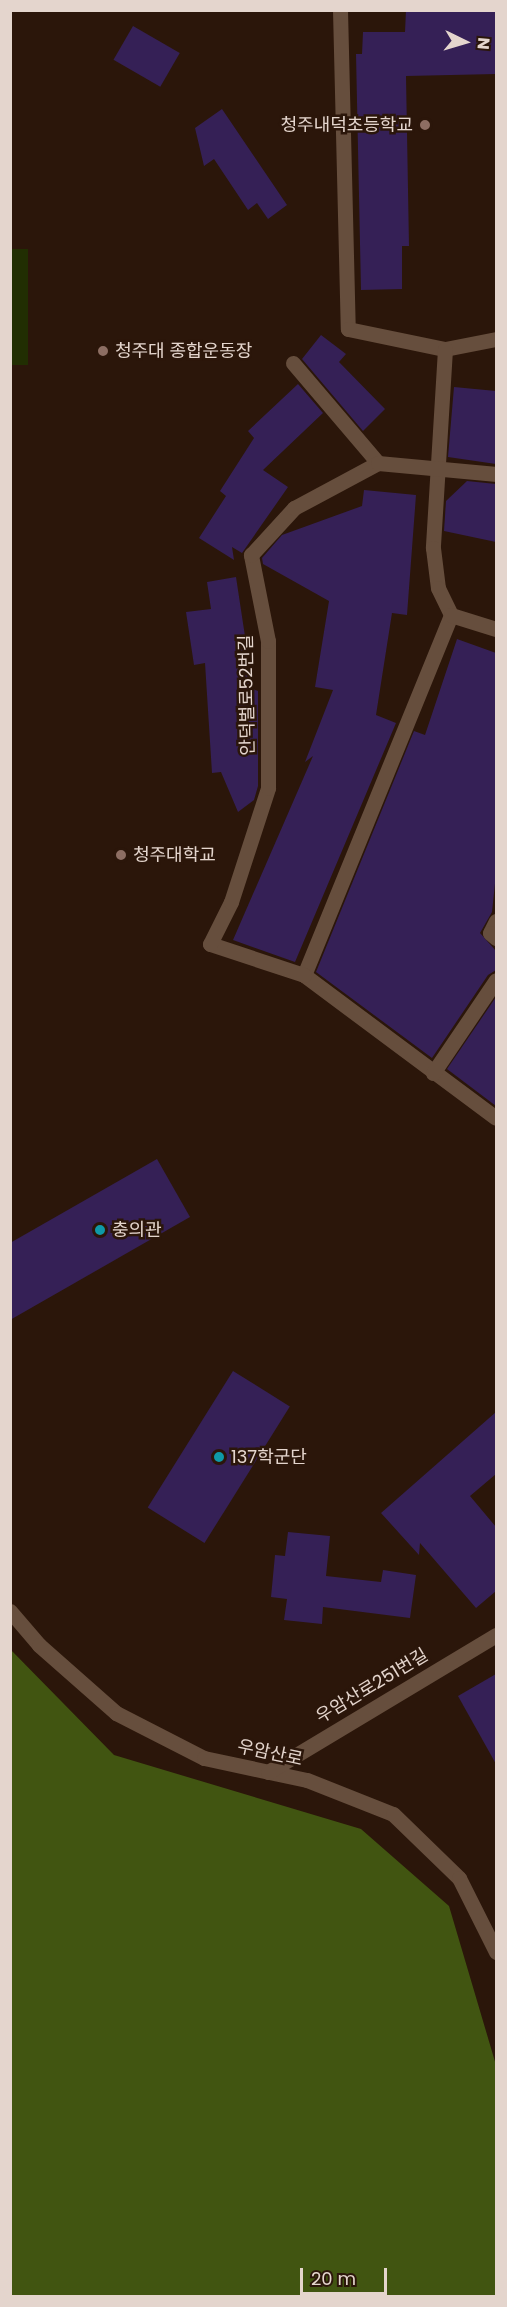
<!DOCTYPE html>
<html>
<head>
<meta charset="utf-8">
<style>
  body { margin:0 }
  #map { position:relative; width:507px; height:2307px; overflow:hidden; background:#2b160a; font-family:Poppins,"Noto Sans KR",sans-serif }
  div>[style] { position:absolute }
  .green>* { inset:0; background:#212e02; transform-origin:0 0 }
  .forest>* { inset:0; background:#415511 }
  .building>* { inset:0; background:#352056; transform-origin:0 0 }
  .minor>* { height:15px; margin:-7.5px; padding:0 7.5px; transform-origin:7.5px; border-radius:7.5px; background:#664e3d }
  .dots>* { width:16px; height:16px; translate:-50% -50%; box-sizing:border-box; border:3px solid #2b160a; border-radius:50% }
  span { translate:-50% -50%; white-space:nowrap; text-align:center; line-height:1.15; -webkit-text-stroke:5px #2b160a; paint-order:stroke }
  .poi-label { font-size:18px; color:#e4d5cd }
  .right { translate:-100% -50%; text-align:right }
  .left { translate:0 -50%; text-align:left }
  .street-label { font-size:18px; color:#e4d5cd }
  .frame { position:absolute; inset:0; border:12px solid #e4d5cd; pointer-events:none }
  .north { position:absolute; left:435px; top:12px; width:60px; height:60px; -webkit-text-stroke:4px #2b160a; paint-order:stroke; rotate:95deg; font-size:16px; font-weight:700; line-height:24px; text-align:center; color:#e4d5cd }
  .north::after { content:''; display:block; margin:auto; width:21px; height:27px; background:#e4d5cd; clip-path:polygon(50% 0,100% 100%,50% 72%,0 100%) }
  .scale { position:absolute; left:300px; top:2268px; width:87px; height:27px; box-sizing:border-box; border:3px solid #e4d5cd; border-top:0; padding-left:8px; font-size:18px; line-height:21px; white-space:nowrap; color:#e4d5cd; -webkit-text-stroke:4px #2b160a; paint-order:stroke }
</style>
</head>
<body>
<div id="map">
  <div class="green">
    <i style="left:10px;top:249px;width:18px;height:116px"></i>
  </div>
  <div class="forest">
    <i style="clip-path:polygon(11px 1650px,114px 1755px,361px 1829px,449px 1906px,496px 2065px,496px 2296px,11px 2296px)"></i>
  </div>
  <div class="building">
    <i style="clip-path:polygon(406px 10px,496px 10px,496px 74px,406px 76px,409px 246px,402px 246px,402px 289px,361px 290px,356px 54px,362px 54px,363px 32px,405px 32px)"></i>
    <i style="left:133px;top:26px;width:54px;height:39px;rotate:30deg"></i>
    <i style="clip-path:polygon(222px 109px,287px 205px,268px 219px,257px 203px,248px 210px,214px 159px,204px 166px,195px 128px)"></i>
    <i style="clip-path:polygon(321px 335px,346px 354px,339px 362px,385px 409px,363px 431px,302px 359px)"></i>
    <i style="clip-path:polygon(298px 384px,323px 413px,263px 470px,288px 487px,242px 553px,232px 547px,234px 560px,199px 538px,226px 496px,220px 491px,254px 438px,248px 431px)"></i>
    <i style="clip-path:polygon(454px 387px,496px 391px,496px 464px,448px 457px)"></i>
    <i style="clip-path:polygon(467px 481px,496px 484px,496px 542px,444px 531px,446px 501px)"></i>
    <i style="clip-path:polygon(364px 490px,416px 495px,407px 615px,392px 613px,376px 715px,396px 723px,295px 962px,233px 940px,313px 756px,305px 762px,333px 690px,315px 687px,329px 601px,263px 564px,262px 558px,282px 535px,362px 506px)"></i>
    <i style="clip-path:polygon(236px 577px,253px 689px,258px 691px,258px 786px,254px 800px,238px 812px,221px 772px,212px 773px,205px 663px,194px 665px,186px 612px,211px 609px,207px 582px)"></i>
    <i style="clip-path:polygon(457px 639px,496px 653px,496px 874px,492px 912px,480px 933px,496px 951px,496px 970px,488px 975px,432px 1058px,316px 972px,414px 731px,425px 735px)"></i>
    <i style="clip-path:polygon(496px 997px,496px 1106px,447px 1069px)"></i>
    <i style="clip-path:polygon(157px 1159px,190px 1217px,10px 1320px,10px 1243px)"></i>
    <i style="left:233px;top:1371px;width:67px;height:161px;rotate:32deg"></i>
    <i style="clip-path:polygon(496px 1412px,496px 1474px,470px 1496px,496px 1527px,496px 1591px,476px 1608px,420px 1543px,419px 1555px,381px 1513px)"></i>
    <i style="clip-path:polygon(288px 1532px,330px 1536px,326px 1576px,381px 1582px,383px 1570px,416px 1575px,410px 1618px,323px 1607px,322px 1624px,284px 1620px,287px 1599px,271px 1597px,275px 1555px,285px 1556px)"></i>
    <i style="clip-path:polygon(496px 1674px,496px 1764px,458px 1696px)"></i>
  </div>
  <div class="minor">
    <i style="left:340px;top:10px;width:319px;rotate:88.6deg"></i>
    <i style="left:348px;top:329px;width:99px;rotate:11.7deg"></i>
    <i style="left:496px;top:339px;width:52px;rotate:168.9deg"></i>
    <i style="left:445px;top:349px;width:199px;rotate:93.5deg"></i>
    <i style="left:433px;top:548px;width:40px;rotate:82.9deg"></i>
    <i style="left:438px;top:588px;width:30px;rotate:64deg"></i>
    <i style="left:451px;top:615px;width:389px;rotate:112.2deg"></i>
    <i style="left:304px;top:975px;width:239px;rotate:36.7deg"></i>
    <i style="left:293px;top:363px;width:131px;rotate:49.6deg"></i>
    <i style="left:451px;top:615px;width:47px;rotate:17.3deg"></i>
    <i style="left:496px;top:921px;width:13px;rotate:117deg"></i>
    <i style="left:490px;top:933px;width:8px;rotate:40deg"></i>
    <i style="left:304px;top:975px;width:99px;rotate:-161.7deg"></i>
    <i style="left:210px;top:944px;width:47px;rotate:-63.4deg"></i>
    <i style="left:231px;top:902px;width:120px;rotate:-72deg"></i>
    <i style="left:268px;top:788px;width:147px;rotate:-90deg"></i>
    <i style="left:268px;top:641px;width:88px;rotate:-101.2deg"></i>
    <i style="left:251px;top:555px;width:64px;rotate:-47.5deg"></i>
    <i style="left:294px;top:508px;width:95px;rotate:-28.2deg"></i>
    <i style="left:378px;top:463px;width:119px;rotate:5.3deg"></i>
    <i style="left:433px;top:1073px;width:112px;rotate:-55.9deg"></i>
    <i style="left:10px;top:1611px;width:45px;rotate:49.5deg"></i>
    <i style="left:39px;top:1645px;width:103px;rotate:41.4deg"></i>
    <i style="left:116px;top:1713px;width:99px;rotate:27.1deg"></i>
    <i style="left:204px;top:1758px;width:105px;rotate:12.1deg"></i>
    <i style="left:307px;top:1780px;width:92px;rotate:21.6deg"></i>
    <i style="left:393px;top:1814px;width:92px;rotate:44.1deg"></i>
    <i style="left:459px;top:1878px;width:83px;rotate:63.4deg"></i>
    <i style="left:268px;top:1772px;width:266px;rotate:-31deg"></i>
  </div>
  <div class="dots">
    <i style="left:425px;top:125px;background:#8d6e63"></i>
    <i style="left:103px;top:351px;background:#8d6e63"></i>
    <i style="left:121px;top:855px;background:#8d6e63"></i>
    <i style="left:100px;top:1230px;background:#0f9aa8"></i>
    <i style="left:219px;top:1457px;background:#0f9aa8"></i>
  </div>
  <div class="poi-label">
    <span class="right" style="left:413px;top:125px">청주내덕초등학교</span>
    <span class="left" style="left:115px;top:351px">청주대 종합운동장</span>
    <span class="left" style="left:133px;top:855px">청주대학교</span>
    <span class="left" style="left:112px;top:1230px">충의관</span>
    <span class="left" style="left:231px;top:1457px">137학군단</span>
  </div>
  <div class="street-label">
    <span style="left:247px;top:695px;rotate:-91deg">안덕벌로52번길</span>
    <span style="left:372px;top:1686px;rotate:-31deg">우암산로251번길</span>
    <span style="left:270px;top:1753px;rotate:12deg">우암산로</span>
  </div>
  <div class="frame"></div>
  <div class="north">N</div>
  <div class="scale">20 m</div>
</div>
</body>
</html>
